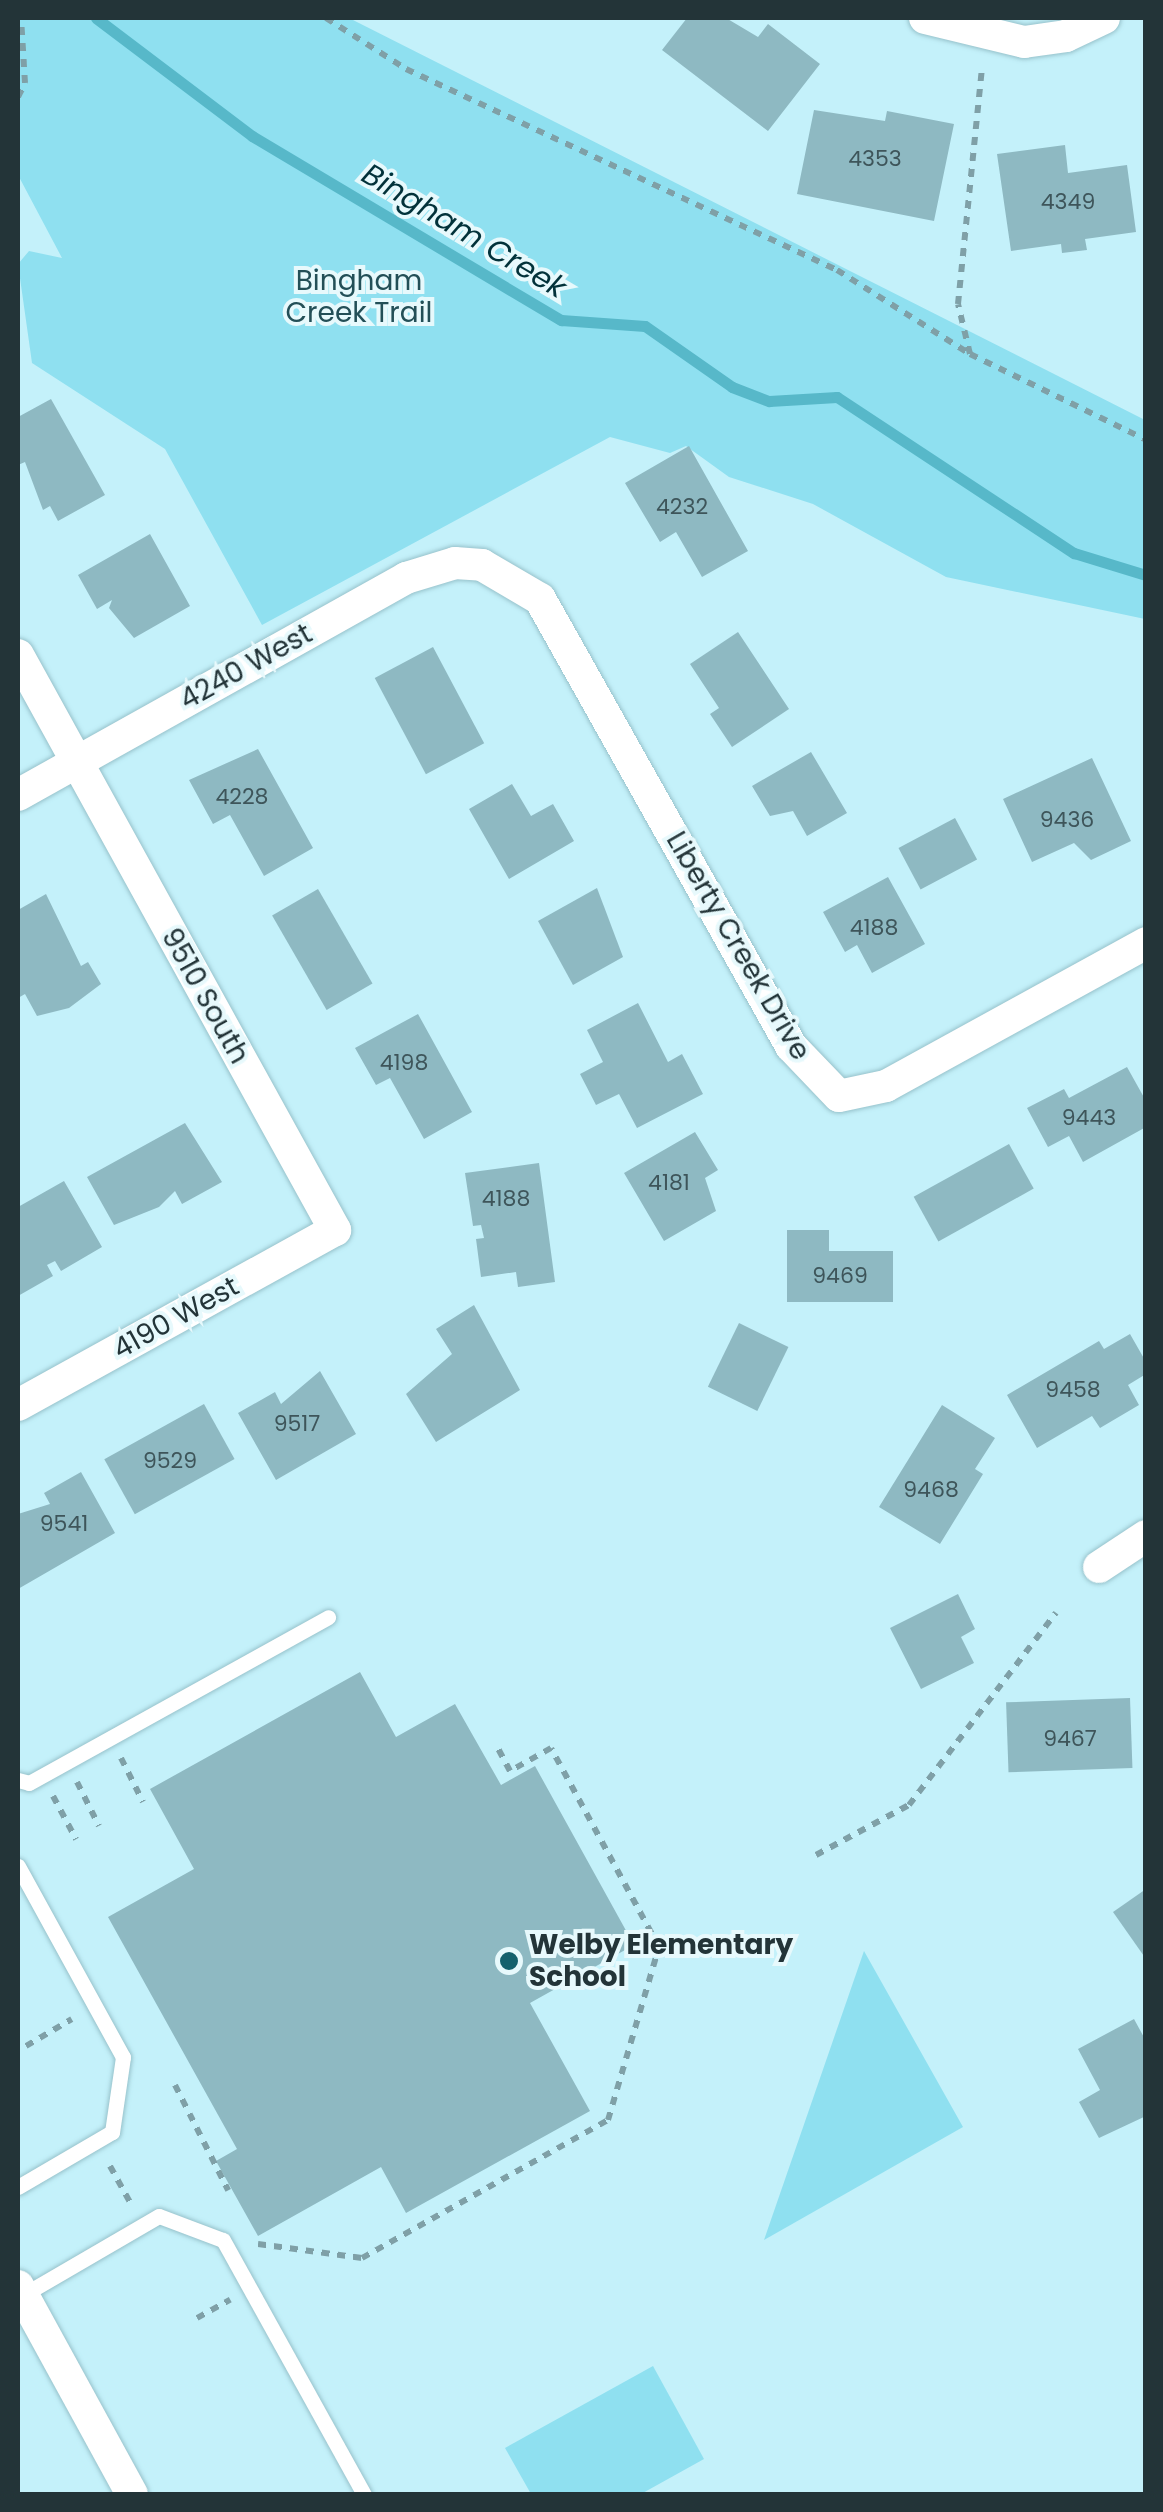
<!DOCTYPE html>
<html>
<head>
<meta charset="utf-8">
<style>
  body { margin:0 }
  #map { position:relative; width:1163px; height:2512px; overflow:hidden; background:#c4f1fa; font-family:Poppins,sans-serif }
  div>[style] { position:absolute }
  .green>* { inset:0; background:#8fe0f0 }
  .stream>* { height:11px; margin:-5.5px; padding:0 5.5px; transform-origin:5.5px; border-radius:5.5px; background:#57b8c9 }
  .building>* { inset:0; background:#8eb9c2; transform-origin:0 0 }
  .path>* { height:6px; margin-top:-3px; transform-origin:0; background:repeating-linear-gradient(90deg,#7fa0a7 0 8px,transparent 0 16px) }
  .roads { filter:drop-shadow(0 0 2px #97c2cb) drop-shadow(0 0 2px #97c2cb) }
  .lane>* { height:15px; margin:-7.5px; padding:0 7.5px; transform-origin:7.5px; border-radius:7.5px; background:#fff }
  .street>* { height:32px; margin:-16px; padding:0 16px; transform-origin:16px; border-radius:16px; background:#fff }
  .dots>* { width:28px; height:28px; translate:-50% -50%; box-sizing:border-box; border:5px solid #e7f9fc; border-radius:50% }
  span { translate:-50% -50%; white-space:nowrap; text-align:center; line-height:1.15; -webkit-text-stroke:8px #e7f9fc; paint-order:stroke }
  .number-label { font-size:22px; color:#3e555a }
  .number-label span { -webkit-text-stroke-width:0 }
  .park-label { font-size:28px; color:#234f57 }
  .street-label { font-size:28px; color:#233438 }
  .poi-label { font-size:28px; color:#233438; font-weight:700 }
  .left { translate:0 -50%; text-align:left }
  .water-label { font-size:30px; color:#02323a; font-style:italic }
  .frame { position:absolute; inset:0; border:20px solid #233438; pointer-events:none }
</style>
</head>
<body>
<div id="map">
  <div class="green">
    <i style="clip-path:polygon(18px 18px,349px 18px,1145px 420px,1145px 619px,946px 577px,813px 504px,729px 477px,686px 446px,670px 453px,610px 437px,262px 625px,165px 449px,32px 363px,18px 264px,29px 251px,62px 258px,18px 175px)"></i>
    <i style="clip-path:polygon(864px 1951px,963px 2127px,764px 2240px)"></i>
    <i style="clip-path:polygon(653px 2366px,704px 2459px,641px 2494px,531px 2494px,505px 2448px)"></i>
  </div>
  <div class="stream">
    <i style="left:96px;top:18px;width:196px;rotate:37.1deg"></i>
    <i style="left:252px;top:136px;width:360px;rotate:30.8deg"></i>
    <i style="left:561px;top:320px;width:84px;rotate:4.1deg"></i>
    <i style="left:645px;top:326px;width:106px;rotate:35deg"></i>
    <i style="left:732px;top:387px;width:40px;rotate:21deg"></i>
    <i style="left:769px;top:401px;width:68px;rotate:-3.4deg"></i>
    <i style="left:837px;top:397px;width:284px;rotate:33.4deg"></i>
    <i style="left:1074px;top:553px;width:75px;rotate:17deg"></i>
  </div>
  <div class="building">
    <i style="clip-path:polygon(687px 18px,726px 18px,758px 37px,768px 24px,820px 64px,768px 131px,662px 50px)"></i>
    <i style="clip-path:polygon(814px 110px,885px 121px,887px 111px,954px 124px,934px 221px,797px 194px)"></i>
    <i style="clip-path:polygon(1065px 145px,1068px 173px,1127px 165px,1136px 232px,1085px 239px,1087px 250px,1062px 253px,1061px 244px,1011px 251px,997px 154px)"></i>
    <i style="clip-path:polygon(51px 399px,105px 495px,58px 521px,50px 506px,43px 510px,25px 462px,18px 465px,18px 417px)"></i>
    <i style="clip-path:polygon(689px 446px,748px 551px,702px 577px,676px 532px,660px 542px,625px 483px)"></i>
    <i style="clip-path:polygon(150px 534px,190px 606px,134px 638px,109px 608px,112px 600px,97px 609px,78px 575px)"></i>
    <i style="clip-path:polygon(738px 632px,789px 709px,732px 747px,710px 714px,719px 708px,690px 664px)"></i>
    <i style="left:433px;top:647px;width:109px;height:66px;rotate:62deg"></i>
    <i style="clip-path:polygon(258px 749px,313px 848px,264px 876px,230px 815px,213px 824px,189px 780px)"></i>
    <i style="clip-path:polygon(811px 752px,847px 813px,807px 836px,793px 811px,770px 816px,752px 786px)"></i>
    <i style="clip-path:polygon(1092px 758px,1131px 841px,1091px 860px,1074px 843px,1032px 862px,1003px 799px)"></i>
    <i style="clip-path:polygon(512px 784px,531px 816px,553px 804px,574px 841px,509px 879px,469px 809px)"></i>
    <i style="left:955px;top:818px;width:47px;height:64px;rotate:62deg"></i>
    <i style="clip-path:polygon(888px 877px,925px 944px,872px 973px,857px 945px,845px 952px,823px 912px)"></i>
    <i style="clip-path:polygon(597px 888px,623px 957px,573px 985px,538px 921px)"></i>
    <i style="left:318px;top:889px;width:109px;height:53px;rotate:60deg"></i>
    <i style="clip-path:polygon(46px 894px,81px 966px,88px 962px,101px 984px,69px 1008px,37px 1016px,25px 994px,18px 998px,18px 910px)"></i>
    <i style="clip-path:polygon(638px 1003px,668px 1062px,682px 1054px,703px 1094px,637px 1128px,619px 1094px,596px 1105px,580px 1074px,603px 1062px,587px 1030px)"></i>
    <i style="clip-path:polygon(418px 1014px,472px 1112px,424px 1139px,390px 1078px,376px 1085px,355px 1048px)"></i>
    <i style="clip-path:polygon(1127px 1067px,1146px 1101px,1146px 1127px,1083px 1162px,1069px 1136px,1048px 1147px,1027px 1108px,1064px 1089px,1069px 1098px)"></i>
    <i style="clip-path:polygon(185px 1123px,222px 1182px,182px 1204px,175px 1191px,159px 1207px,114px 1225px,87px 1177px)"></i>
    <i style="clip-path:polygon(695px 1132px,718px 1170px,705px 1178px,716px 1211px,664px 1241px,624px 1173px)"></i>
    <i style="left:1009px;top:1144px;width:51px;height:109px;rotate:61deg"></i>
    <i style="clip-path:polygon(539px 1163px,555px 1282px,518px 1287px,516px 1272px,481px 1277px,476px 1239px,484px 1238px,481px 1225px,473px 1226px,465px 1173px)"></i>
    <i style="clip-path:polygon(64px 1181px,102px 1247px,61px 1271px,55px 1261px,47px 1265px,53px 1276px,18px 1296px,18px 1207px)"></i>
    <i style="clip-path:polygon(787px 1230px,829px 1230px,829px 1251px,893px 1251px,893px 1302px,787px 1302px)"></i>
    <i style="clip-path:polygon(474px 1305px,520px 1390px,436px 1442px,406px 1394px,452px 1354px,436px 1329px)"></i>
    <i style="left:739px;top:1323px;width:55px;height:71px;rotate:26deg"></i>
    <i style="clip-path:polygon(1130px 1334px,1146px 1362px,1146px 1374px,1128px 1385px,1139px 1405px,1100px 1428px,1092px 1416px,1037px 1448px,1007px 1395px,1099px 1341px,1104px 1349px)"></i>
    <i style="clip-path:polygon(320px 1371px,356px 1434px,276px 1480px,238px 1413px,275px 1392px,281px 1404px)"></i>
    <i style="left:204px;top:1404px;width:63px;height:114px;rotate:61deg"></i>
    <i style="clip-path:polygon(942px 1405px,995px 1438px,975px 1469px,983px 1474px,940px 1544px,879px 1507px)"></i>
    <i style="clip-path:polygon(81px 1472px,115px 1533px,18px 1589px,18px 1514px,50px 1504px,44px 1493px)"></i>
    <i style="clip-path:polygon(958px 1594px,975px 1629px,961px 1637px,974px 1663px,921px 1689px,890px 1628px)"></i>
    <i style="clip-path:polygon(360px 1672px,396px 1737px,455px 1704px,501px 1785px,535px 1766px,634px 1945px,530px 2003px,590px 2111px,406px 2213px,381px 2167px,258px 2236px,216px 2161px,237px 2149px,108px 1917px,194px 1869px,150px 1789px)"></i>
    <i style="left:1130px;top:1698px;width:70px;height:124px;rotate:88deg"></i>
    <i style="clip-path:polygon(1146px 1889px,1146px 1959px,1113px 1912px)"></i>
    <i style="clip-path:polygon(1134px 2019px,1146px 2041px,1146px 2116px,1099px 2138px,1079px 2102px,1100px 2090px,1078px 2049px)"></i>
  </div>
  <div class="path">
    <i style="left:326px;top:18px;width:95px;rotate:32.5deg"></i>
    <i style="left:406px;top:69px;width:476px;rotate:25deg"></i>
    <i style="left:837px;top:270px;width:157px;rotate:32.3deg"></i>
    <i style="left:970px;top:354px;width:196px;rotate:26deg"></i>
    <i style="left:18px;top:97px;width:16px;rotate:-63deg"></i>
    <i style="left:25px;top:83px;width:65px;rotate:-93.5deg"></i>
    <i style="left:970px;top:354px;width:51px;rotate:-103.5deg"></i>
    <i style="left:958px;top:304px;width:238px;rotate:-84.2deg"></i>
    <i style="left:121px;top:1758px;width:49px;rotate:63.4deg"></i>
    <i style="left:77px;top:1782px;width:49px;rotate:63.4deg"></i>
    <i style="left:53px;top:1796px;width:49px;rotate:61.9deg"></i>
    <i style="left:816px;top:1855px;width:106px;rotate:-28.3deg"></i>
    <i style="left:909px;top:1805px;width:242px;rotate:-52.6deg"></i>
    <i style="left:26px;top:2046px;width:53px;rotate:-30.4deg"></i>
    <i style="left:175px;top:2085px;width:118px;rotate:63.2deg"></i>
    <i style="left:110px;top:2166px;width:43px;rotate:61.1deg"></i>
    <i style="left:258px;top:2244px;width:105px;rotate:7.7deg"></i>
    <i style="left:362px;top:2258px;width:282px;rotate:-29.3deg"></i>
    <i style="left:608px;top:2120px;width:180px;rotate:-73.6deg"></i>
    <i style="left:659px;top:1947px;width:226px;rotate:-118.5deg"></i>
    <i style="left:551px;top:1748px;width:47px;rotate:150.7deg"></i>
    <i style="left:510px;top:1771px;width:30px;rotate:-118deg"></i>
    <i style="left:197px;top:2318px;width:38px;rotate:-29deg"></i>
  </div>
  <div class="roads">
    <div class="lane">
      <i style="left:18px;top:1780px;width:11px;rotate:15deg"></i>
      <i style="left:29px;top:1783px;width:342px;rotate:-29deg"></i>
      <i style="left:18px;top:1866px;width:218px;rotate:61.2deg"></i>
      <i style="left:123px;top:2057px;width:76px;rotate:98.3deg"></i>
      <i style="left:112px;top:2132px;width:109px;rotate:149.7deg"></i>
      <i style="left:23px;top:2295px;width:157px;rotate:-30.2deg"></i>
      <i style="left:159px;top:2216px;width:68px;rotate:20.6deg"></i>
      <i style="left:223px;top:2240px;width:291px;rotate:61deg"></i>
    </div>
    <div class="street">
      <i style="left:925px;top:18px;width:102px;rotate:13.6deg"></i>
      <i style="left:1024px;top:42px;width:42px;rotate:-8.1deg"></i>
      <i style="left:1066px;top:36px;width:42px;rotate:-25.3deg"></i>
      <i style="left:18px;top:655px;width:657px;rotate:61.13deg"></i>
      <i style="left:335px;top:1230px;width:362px;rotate:151.1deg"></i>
      <i style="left:18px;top:795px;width:445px;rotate:-29.2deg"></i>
      <i style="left:406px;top:578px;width:51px;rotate:-17deg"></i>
      <i style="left:455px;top:563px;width:27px;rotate:4deg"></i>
      <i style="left:482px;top:565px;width:67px;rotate:30.4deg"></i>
      <i style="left:540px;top:599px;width:513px;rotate:60.68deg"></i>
      <i style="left:791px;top:1046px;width:69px;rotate:46.2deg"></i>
      <i style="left:839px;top:1096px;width:48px;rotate:-12deg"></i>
      <i style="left:886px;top:1086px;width:297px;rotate:-28.8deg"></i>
      <i style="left:1099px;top:1567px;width:56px;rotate:-33.4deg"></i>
      <i style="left:18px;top:2286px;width:237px;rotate:61.3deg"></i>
    </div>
  </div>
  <div class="dots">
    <i style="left:509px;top:1961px;background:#15616d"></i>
  </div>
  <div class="number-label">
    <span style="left:875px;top:159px">4353</span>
    <span style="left:1068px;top:202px">4349</span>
    <span style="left:682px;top:507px">4232</span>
    <span style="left:242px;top:797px">4228</span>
    <span style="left:1067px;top:820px">9436</span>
    <span style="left:874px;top:928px">4188</span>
    <span style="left:404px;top:1063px">4198</span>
    <span style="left:1089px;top:1118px">9443</span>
    <span style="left:669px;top:1183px">4181</span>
    <span style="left:506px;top:1199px">4188</span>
    <span style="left:840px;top:1276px">9469</span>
    <span style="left:1073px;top:1390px">9458</span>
    <span style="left:297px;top:1424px">9517</span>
    <span style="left:170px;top:1461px">9529</span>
    <span style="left:931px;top:1490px">9468</span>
    <span style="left:64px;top:1524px">9541</span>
    <span style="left:1070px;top:1739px">9467</span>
  </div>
  <div class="park-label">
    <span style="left:359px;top:297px">Bingham<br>Creek Trail</span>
  </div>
  <div class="street-label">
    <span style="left:246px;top:667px;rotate:-29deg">4240 West</span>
    <span style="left:738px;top:946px;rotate:60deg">Liberty Creek Drive</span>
    <span style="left:205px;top:996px;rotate:61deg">9510 South</span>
    <span style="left:176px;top:1318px;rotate:-29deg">4190 West</span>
  </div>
  <div class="poi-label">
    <span class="left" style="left:529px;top:1961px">Welby Elementary<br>School</span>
  </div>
  <div class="water-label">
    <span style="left:464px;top:231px;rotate:31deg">Bingham Creek</span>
  </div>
  <div class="frame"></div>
</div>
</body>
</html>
